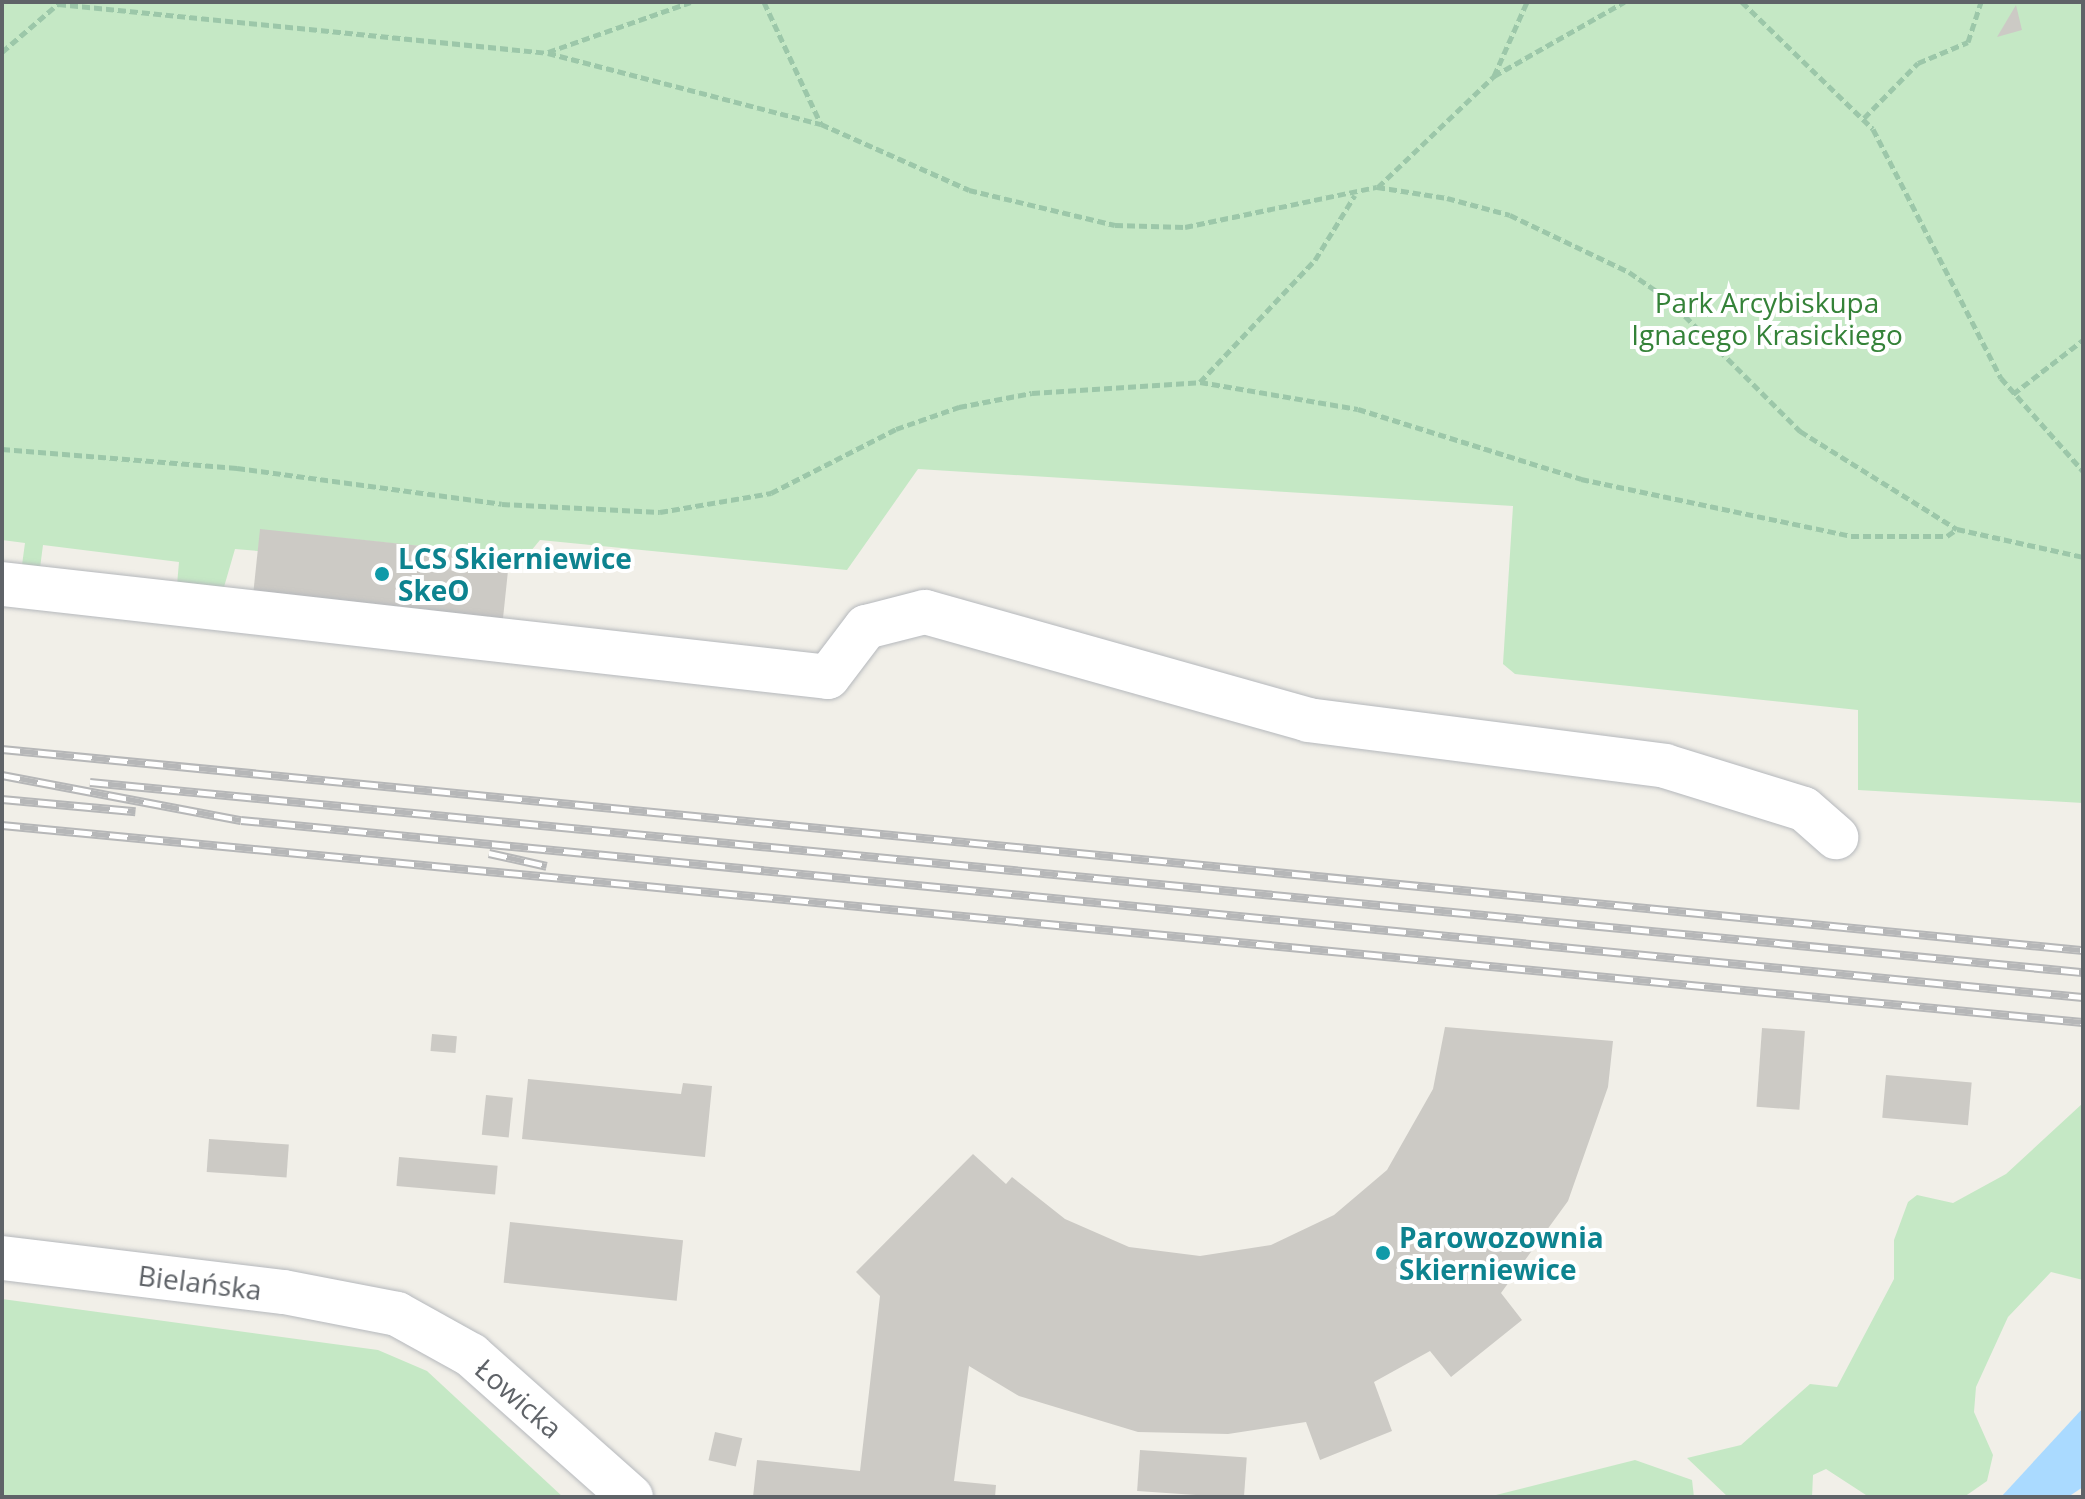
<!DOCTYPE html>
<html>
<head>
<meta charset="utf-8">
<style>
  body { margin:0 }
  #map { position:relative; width:2085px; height:1499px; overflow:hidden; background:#f1efe8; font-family:"Open Sans",sans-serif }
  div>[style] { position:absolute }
  .green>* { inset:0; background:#c5e8c5 }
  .water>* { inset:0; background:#aadaff }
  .building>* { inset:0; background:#cccac5; transform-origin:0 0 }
  .path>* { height:5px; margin-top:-2.5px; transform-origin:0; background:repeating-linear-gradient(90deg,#9cc7a9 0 8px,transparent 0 12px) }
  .roads { filter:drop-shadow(0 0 2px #b5b8bc) drop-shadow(0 0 2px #b5b8bc) }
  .minor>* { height:44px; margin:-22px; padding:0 22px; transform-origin:22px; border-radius:22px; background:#fff }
  .rail>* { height:9px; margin-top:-4.5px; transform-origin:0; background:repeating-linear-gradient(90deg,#fff 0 18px,#b6b7b8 0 36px); box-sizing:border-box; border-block:2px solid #b6b7b8 }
  .dots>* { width:22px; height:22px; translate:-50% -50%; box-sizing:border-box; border:4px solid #fff; border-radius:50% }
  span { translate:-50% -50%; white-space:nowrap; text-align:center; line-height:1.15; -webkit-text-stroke:8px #fff; paint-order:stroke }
  .park-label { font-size:28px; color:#348238 }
  .culture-label { font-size:28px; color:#0d838f; font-weight:700 }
  .left { translate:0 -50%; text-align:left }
  .street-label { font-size:28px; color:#5f6368 }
  .frame { position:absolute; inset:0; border:4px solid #5f6368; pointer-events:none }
</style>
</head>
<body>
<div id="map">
  <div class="green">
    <i style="clip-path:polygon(2px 2px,2083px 2px,2083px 803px,1858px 790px,1858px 710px,1515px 674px,1503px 664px,1513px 506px,918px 469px,847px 570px,540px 540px,526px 557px,261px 530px,258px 551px,235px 549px,224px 587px,177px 585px,179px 562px,43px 545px,40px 568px,22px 565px,25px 543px,2px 540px)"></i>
    <i style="clip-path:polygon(2083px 1103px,2083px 1280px,2051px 1272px,2008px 1317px,1976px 1387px,1974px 1412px,1993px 1455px,1987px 1481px,1964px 1497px,1869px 1497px,1826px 1469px,1813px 1475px,1812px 1497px,1728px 1497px,1687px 1458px,1741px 1445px,1810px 1384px,1837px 1387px,1894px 1279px,1894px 1240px,1908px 1202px,1917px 1195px,1953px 1203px,2006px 1174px)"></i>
    <i style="clip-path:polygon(2px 1299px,378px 1350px,427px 1371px,563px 1497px,2px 1497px)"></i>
    <i style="clip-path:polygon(1635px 1460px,1692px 1480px,1694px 1497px,1488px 1497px)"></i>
  </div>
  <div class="water">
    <i style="clip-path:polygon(2083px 1408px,2083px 1487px,2068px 1497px,2001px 1497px)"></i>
  </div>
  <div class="building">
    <i style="clip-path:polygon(2016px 5px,2022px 30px,1997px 37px)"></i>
    <i style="left:260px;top:529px;width:251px;height:64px;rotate:6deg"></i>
    <i style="clip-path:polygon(1445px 1027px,1613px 1041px,1608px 1087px,1568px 1201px,1501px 1293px,1522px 1320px,1451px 1377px,1430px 1351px,1374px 1382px,1392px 1431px,1320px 1460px,1306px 1422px,1228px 1434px,1138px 1432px,1019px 1396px,969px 1366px,954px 1481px,996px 1485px,995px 1497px,753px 1497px,757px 1460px,860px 1471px,880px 1296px,856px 1272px,973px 1154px,1006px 1184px,1012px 1177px,1065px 1219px,1129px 1247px,1200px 1256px,1271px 1245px,1334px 1215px,1387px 1170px,1433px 1089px)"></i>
    <i style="left:1762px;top:1028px;width:43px;height:79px;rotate:4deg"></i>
    <i style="left:432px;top:1034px;width:25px;height:17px;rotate:5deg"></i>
    <i style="left:1886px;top:1075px;width:86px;height:43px;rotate:5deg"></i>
    <i style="clip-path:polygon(528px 1079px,681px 1094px,683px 1083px,712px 1086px,705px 1157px,522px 1139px)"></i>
    <i style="left:486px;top:1095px;width:27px;height:40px;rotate:6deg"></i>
    <i style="left:209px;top:1139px;width:80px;height:33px;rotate:4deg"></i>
    <i style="left:399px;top:1157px;width:99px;height:29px;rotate:5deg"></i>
    <i style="left:510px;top:1222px;width:174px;height:61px;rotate:6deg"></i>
    <i style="left:715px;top:1432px;width:28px;height:29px;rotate:13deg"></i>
    <i style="left:1140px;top:1450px;width:107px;height:41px;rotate:4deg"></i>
  </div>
  <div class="path">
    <i style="left:764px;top:2px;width:135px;rotate:65deg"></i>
    <i style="left:1742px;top:2px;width:182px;rotate:44.1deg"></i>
    <i style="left:1873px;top:129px;width:280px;rotate:62.8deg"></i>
    <i style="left:2001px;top:378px;width:124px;rotate:48.6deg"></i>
    <i style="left:58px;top:4px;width:492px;rotate:5.7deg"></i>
    <i style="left:548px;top:53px;width:282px;rotate:14.6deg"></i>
    <i style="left:821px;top:124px;width:162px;rotate:24deg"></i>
    <i style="left:969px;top:190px;width:150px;rotate:13.5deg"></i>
    <i style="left:1115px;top:225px;width:70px;rotate:1.6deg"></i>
    <i style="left:1185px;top:227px;width:196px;rotate:-11.8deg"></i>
    <i style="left:1377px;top:187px;width:71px;rotate:8.9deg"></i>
    <i style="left:1447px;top:198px;width:65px;rotate:15.1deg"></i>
    <i style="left:1510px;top:215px;width:132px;rotate:25.6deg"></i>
    <i style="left:1629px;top:272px;width:47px;rotate:34.7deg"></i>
    <i style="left:1668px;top:299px;width:187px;rotate:45deg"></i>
    <i style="left:1800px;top:431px;width:185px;rotate:32deg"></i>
    <i style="left:1957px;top:529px;width:129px;rotate:12.5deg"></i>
    <i style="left:2px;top:52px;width:75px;rotate:-40.7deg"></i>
    <i style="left:548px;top:52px;width:151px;rotate:-19.3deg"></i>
    <i style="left:1494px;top:76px;width:81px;rotate:-66deg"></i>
    <i style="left:1864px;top:118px;width:77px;rotate:-45.5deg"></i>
    <i style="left:1918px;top:63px;width:54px;rotate:-22.8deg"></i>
    <i style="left:1968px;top:42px;width:42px;rotate:-72deg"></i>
    <i style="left:1378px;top:187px;width:161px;rotate:-43.7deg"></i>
    <i style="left:1494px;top:76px;width:150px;rotate:-29.6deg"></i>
    <i style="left:1200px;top:382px;width:168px;rotate:-46.7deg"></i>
    <i style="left:1315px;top:260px;width:76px;rotate:-58.4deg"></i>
    <i style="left:2013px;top:394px;width:88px;rotate:-37.6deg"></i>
    <i style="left:2px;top:449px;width:236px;rotate:4.6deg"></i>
    <i style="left:237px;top:468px;width:267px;rotate:7.7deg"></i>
    <i style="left:502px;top:504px;width:158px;rotate:2.9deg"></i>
    <i style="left:660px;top:512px;width:113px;rotate:-9.7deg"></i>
    <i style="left:771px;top:493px;width:140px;rotate:-27.1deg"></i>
    <i style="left:896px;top:429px;width:67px;rotate:-19.2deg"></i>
    <i style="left:959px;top:407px;width:74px;rotate:-10.9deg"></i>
    <i style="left:1032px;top:393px;width:168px;rotate:-3.7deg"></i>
    <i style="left:1200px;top:382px;width:160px;rotate:9.7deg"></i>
    <i style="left:1358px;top:409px;width:234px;rotate:17.4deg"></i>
    <i style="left:1581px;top:479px;width:276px;rotate:11.9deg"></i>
    <i style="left:1851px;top:536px;width:96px"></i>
    <i style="left:1947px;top:536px;width:12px;rotate:-35deg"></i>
  </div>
  <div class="roads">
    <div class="minor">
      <i style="left:2px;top:584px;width:831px;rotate:6.42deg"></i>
      <i style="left:828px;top:677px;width:63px;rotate:-52.8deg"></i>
      <i style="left:866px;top:627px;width:61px;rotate:-14.3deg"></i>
      <i style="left:925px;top:612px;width:398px;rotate:15.7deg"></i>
      <i style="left:1308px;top:720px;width:360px;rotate:7.3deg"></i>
      <i style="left:1665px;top:766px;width:145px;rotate:17.2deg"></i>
      <i style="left:1804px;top:809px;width:43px;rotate:41.2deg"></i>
      <i style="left:2px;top:1258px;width:284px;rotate:6.9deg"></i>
      <i style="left:284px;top:1292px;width:115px;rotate:11deg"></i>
      <i style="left:397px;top:1314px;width:85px;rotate:29deg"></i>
      <i style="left:471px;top:1355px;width:214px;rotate:41.6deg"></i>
    </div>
  </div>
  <div class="rail">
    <i style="left:2px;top:749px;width:2091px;rotate:5.52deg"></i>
    <i style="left:2px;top:775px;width:243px;rotate:10.7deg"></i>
    <i style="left:241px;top:820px;width:1850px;rotate:5.49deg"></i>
    <i style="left:90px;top:782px;width:2002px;rotate:5.45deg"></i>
    <i style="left:2px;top:799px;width:134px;rotate:5.2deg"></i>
    <i style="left:2px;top:825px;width:2090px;rotate:5.41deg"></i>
    <i style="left:489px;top:853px;width:59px;rotate:12.6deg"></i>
  </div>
  <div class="dots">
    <i style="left:382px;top:574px;background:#0f9aa8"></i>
    <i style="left:1383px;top:1253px;background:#0f9aa8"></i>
  </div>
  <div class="park-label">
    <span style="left:1767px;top:318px">Park Arcybiskupa<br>Ignacego Krasickiego</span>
  </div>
  <div class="culture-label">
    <span class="left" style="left:398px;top:574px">LCS Skierniewice<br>SkeO</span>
    <span class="left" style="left:1399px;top:1253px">Parowozownia<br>Skierniewice</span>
  </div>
  <div class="street-label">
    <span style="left:200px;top:1282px;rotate:7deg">Bielańska</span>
    <span style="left:519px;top:1398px;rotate:41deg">Łowicka</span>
  </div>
  <div class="frame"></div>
</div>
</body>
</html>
